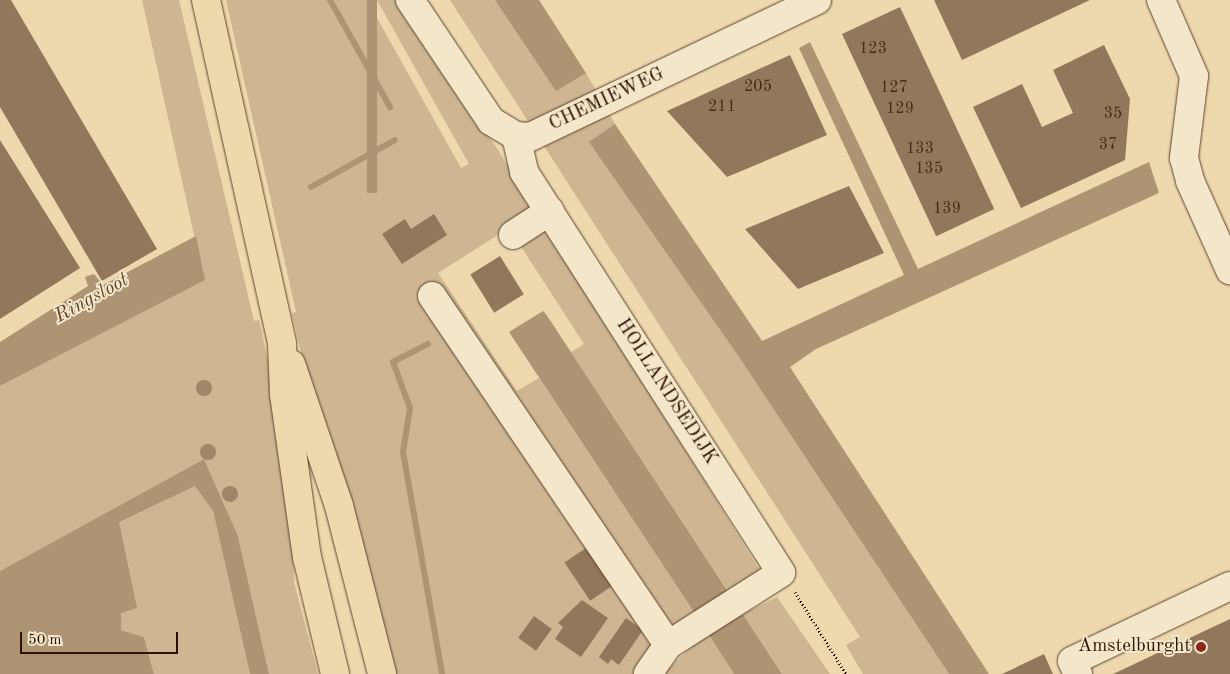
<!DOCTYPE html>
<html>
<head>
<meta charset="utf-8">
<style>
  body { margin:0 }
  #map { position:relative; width:1230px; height:674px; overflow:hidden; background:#eed8ae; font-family:"Old Standard TT",serif }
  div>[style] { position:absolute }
  .green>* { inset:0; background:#cdb691 }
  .water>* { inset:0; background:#ad9473; transform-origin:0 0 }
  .stream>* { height:6px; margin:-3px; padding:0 3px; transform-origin:3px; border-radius:3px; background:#ad9473 }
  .building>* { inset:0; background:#92785b; transform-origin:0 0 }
  .path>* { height:3px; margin-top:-1.5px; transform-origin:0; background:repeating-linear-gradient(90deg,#2e1101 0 1px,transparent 0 3.5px) }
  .roads { filter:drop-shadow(0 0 1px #5e432c) drop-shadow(0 0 1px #5e432c) }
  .minor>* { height:28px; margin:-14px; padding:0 14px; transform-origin:14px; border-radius:14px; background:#f4e6ca }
  .major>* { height:28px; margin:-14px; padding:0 14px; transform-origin:14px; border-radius:14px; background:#eed8ae }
  .trees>* { width:16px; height:16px; margin:-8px; border-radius:50%; background:#9f8666 }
  .dots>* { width:14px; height:14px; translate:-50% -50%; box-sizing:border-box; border:2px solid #f4e6ca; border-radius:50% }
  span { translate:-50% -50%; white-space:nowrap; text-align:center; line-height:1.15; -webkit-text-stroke:4px #f4e6ca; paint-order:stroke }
  .number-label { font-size:16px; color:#472b18 }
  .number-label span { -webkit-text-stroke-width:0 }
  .street-label { font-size:19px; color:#2e1101 }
  .poi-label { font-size:19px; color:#2e1101 }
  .right { translate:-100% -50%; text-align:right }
  .water-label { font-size:20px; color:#61452f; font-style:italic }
  .scale { position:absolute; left:20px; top:632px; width:158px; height:22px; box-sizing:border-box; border:2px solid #2e1101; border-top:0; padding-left:6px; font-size:15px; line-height:18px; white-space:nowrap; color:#2e1101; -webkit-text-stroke:4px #f4e6ca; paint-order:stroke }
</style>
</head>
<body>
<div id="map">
  <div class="green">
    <i style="clip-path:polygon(142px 0,179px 0,254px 321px,259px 320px,278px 407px,292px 508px,294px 582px,318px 674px,269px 674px,238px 536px,204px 459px,0 571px,0 386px,204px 280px)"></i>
    <i style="clip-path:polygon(226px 0,367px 0,461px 168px,469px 164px,377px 0,398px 0,498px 150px,761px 572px,732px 597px,571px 352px,584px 344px,509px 228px,438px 273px,517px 391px,539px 378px,697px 617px,656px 642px,633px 674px,390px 674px,311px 398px,292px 313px,296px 312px)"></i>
    <i style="clip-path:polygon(450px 0,495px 0,556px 90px,586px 73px,615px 124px,590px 142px,739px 357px,949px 674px,863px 674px,846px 645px,860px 637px)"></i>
    <i style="clip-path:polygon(195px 485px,213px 511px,250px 674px,154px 674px,144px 637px,121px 630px,119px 521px)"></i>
    <i style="clip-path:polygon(777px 597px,830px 674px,782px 674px,743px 614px)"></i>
    <i style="clip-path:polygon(709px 635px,734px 674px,662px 674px,699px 640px)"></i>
  </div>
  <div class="water">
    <i style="left:367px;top:0;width:10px;height:193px"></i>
    <i style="clip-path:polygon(495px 0,539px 0,586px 73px,556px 91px)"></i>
    <i style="clip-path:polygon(810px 42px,918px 269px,1149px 162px,1159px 193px,816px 349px,790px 367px,989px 674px,949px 674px,739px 357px,589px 142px,615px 124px,762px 341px,904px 275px,799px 48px)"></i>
    <i style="clip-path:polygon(196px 236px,205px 280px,0 386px,0 342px,88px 286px,85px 277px,94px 274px,103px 285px)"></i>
    <i style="clip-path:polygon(543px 311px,546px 314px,782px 674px,734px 674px,709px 635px,509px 332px)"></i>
    <i style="clip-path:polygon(204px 459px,238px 536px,269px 674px,250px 674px,213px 511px,195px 486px,119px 522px,137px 608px,121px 613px,121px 630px,144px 637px,154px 674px,0 674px,0 571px)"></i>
  </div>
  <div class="stream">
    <i style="left:330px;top:0;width:123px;rotate:60.7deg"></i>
    <i style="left:311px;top:187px;width:96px;rotate:-29.2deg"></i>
    <i style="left:428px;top:344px;width:39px;rotate:153deg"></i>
    <i style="left:393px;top:362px;width:49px;rotate:69.7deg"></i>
    <i style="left:410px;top:408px;width:45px;rotate:99deg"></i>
    <i style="left:403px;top:452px;width:225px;rotate:80deg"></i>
  </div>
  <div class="building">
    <i style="clip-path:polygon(0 0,11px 0,157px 249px,102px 281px,0 107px)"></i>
    <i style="clip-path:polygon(934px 0,1090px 0,962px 60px)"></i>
    <i style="left:900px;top:7px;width:223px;height:64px;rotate:65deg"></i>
    <i style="clip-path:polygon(1104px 45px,1130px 99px,1125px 160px,1021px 208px,973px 107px,1022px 84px,1042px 127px,1073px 113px,1053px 70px)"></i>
    <i style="clip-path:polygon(790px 55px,827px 135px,727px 177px,667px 111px)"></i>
    <i style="clip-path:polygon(0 140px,80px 268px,0 319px)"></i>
    <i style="clip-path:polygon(849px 186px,884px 253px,798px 289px,745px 229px)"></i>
    <i style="clip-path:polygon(434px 214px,447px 235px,402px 264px,382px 234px,405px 219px,411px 229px)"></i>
    <i style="left:500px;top:256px;width:45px;height:35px;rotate:58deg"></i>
    <i style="left:586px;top:548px;width:46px;height:26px;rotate:56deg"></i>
    <i style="clip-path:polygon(582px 600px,608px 618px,581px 657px,555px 639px,563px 627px,558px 623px)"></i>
    <i style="left:534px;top:616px;width:22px;height:27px;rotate:36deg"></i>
    <i style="clip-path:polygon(626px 618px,643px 630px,619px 665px,611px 659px,608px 664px,599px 657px)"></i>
    <i style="clip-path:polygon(1230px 619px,1230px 674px,1113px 674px)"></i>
    <i style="clip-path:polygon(1044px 654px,1053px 674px,1002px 674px)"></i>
  </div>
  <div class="path">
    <i style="left:795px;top:592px;width:97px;rotate:58.1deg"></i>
  </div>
  <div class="roads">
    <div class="minor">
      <i style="left:410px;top:0;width:146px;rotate:56.2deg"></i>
      <i style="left:491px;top:121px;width:29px;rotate:31deg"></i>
      <i style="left:516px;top:136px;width:37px;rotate:77deg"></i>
      <i style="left:524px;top:172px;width:476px;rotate:57.3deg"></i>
      <i style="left:781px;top:573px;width:134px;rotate:147.5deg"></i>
      <i style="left:668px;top:645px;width:35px;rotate:125deg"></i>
      <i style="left:1161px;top:0;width:83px;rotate:66.5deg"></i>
      <i style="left:1194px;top:76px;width:83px;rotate:97deg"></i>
      <i style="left:1184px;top:158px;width:24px;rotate:75deg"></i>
      <i style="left:1190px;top:181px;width:98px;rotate:65.8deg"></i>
      <i style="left:516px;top:136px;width:14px;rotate:4deg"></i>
      <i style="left:530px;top:137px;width:318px;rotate:-25.5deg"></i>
      <i style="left:513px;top:235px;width:44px;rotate:-33deg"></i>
      <i style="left:432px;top:296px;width:421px;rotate:55.9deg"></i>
      <i style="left:1078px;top:674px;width:14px;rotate:-115deg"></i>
      <i style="left:1072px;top:661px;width:175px;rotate:-25.4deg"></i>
    </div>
    <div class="major">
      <i style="left:206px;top:0;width:352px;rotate:77.5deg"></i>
      <i style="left:282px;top:344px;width:50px;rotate:87.7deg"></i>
      <i style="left:284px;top:394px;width:165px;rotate:82deg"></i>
      <i style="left:307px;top:557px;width:120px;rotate:76.5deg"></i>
      <i style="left:291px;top:364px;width:150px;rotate:71.3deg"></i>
      <i style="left:339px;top:506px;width:173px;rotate:75.6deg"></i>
    </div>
  </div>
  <div class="trees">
    <i style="left:204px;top:388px"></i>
    <i style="left:208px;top:452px"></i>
    <i style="left:230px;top:494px"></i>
  </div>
  <div class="dots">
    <i style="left:1201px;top:647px;background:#8f2418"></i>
  </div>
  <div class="number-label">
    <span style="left:873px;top:49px">123</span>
    <span style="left:758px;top:87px">205</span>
    <span style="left:894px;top:88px">127</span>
    <span style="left:722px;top:107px">211</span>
    <span style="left:900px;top:109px">129</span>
    <span style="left:1113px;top:114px">35</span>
    <span style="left:1108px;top:145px">37</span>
    <span style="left:920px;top:149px">133</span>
    <span style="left:929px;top:169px">135</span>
    <span style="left:947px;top:209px">139</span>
  </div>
  <div class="street-label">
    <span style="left:607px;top:100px;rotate:-25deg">CHEMIEWEG</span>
    <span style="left:666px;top:392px;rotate:57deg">HOLLANDSEDIJK</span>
  </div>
  <div class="poi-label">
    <span class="right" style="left:1191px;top:647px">Amstelburght</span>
  </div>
  <div class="water-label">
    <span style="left:92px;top:299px;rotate:-29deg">Ringsloot</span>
  </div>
  <div class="scale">50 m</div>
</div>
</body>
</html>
